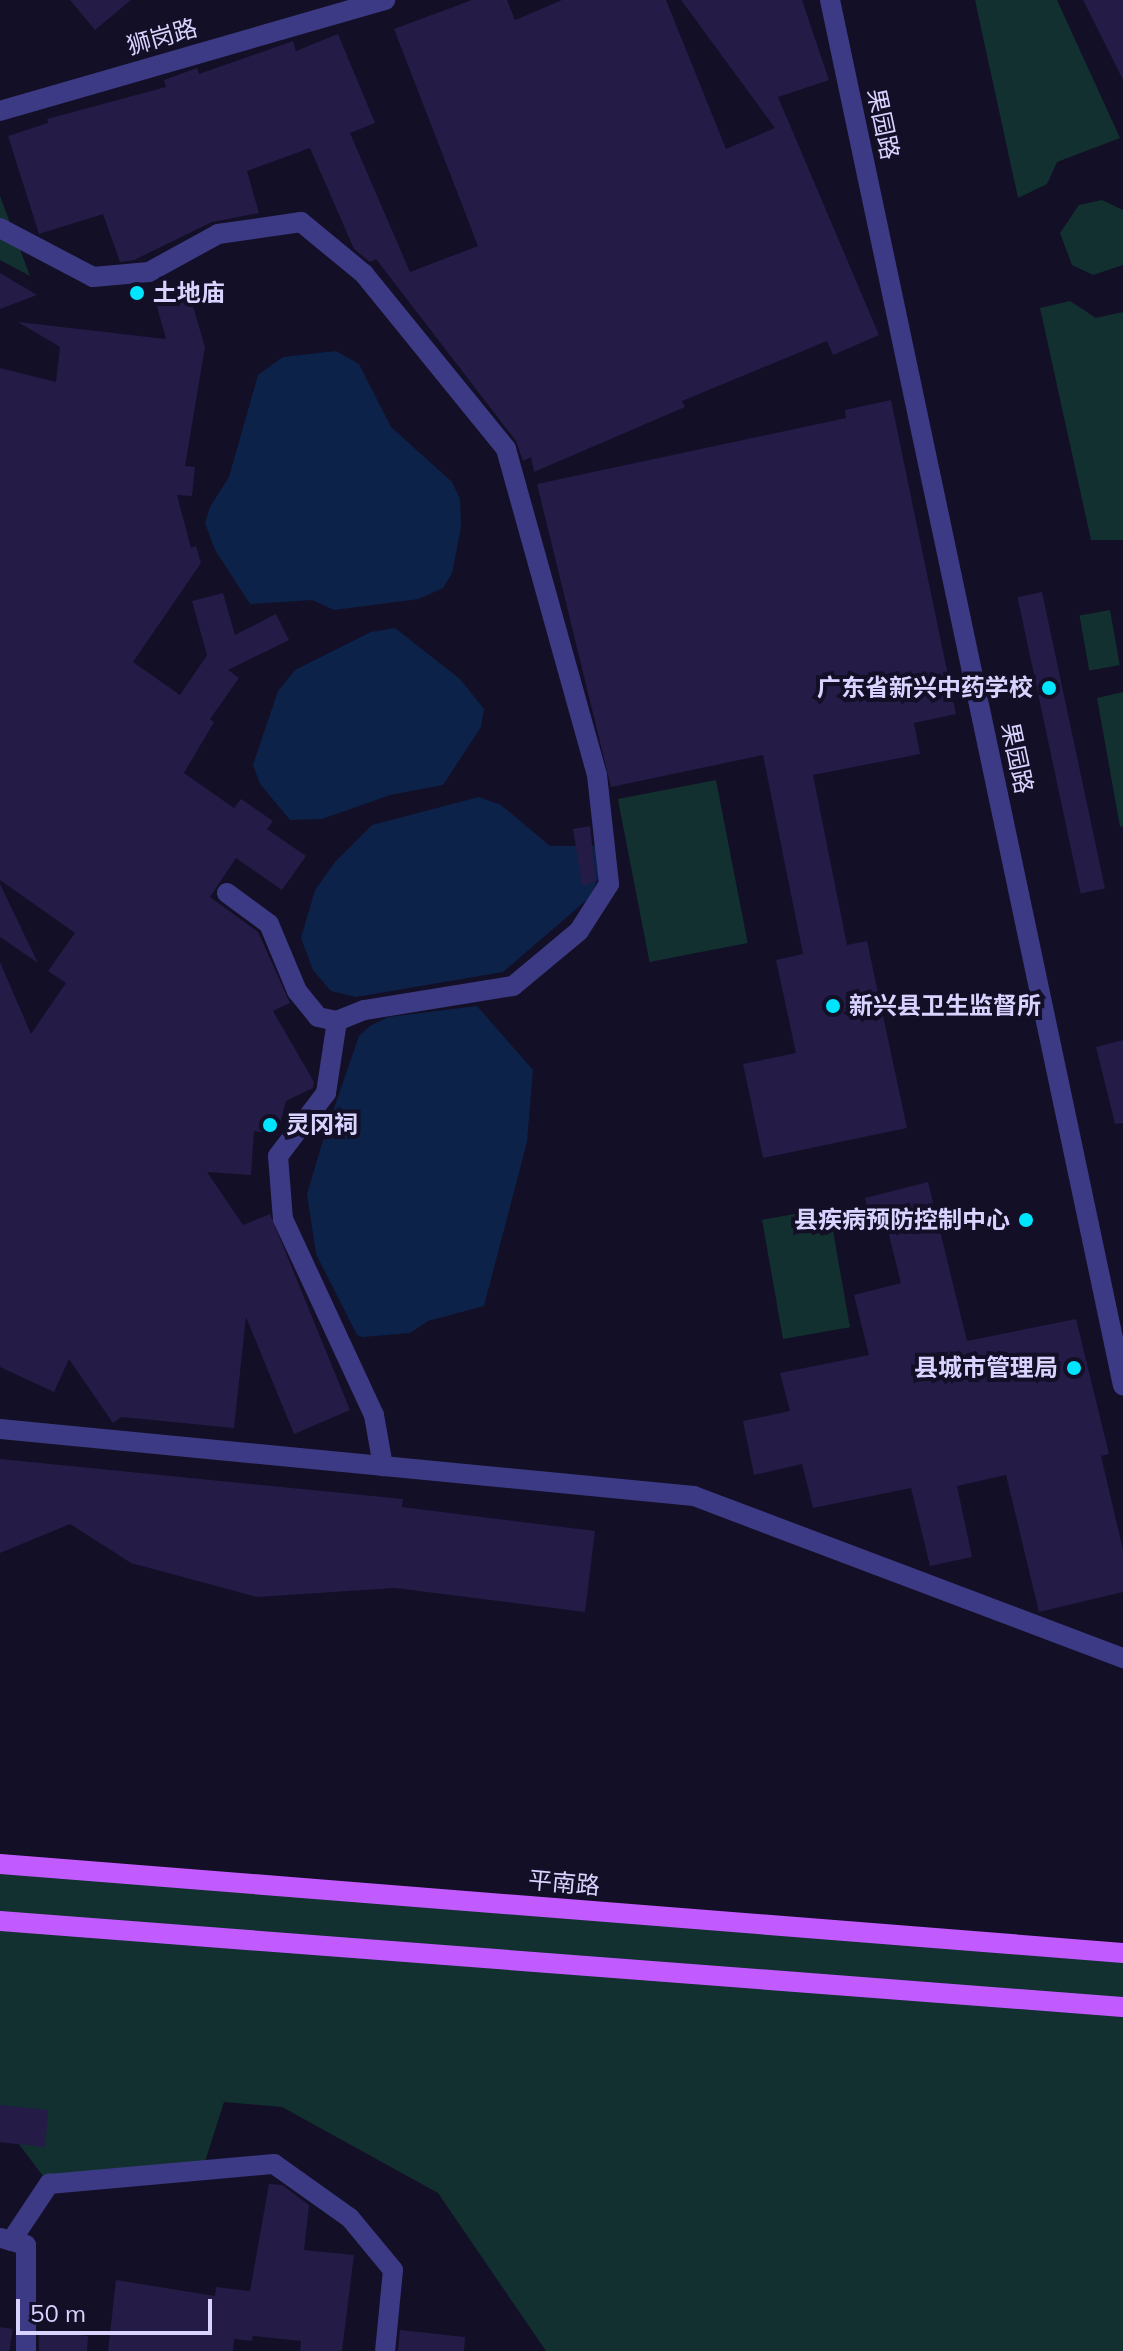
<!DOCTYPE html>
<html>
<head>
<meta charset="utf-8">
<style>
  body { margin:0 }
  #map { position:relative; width:1123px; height:2351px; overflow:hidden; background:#130f26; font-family:Mulish,"Noto Sans SC",sans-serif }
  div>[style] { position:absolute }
  .green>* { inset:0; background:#12302f; transform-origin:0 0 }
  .water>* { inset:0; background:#0c2248 }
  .building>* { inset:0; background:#241b47; transform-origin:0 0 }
  .minor>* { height:20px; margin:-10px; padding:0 10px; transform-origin:10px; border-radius:10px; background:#3d3a85 }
  .major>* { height:20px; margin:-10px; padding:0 10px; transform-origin:10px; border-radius:10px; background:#c25bff }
  .dots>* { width:22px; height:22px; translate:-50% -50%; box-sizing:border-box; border:4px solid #130f26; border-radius:50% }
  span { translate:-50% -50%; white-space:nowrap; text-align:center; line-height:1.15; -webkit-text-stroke:8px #130f26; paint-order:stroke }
  .street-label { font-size:24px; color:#d9d4ff }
  .poi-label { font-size:24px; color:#d9d4ff; font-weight:700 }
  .left { translate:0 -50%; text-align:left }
  .right { translate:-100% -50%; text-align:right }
  .scale { position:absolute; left:16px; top:2299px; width:196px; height:36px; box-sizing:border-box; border:4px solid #d9d4ff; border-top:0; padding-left:10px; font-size:24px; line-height:28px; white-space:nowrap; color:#d9d4ff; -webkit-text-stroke:6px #130f26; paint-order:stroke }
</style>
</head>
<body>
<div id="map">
  <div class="green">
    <i style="clip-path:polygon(975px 0,1057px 0,1120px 138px,1057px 162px,1047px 184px,1018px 198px)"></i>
    <i style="clip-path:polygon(0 196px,30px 276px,0 260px)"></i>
    <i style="clip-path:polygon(1102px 200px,1123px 210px,1123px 265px,1093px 275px,1072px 265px,1060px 233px,1079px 205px)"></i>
    <i style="clip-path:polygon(1070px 301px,1096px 318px,1123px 312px,1123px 540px,1091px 540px,1040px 308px)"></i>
    <i style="left:1110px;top:610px;width:56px;height:31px;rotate:80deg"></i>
    <i style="clip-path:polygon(1123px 692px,1123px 826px,1120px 827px,1097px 698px)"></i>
    <i style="left:716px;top:780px;width:166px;height:100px;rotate:79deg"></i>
    <i style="left:829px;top:1208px;width:121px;height:68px;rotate:80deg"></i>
    <i style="clip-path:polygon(0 1864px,1123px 1953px,1123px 2351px,546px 2351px,438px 2193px,282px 2107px,224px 2102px,202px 2171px,49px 2184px,0 2119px)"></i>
  </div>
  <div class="water">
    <i style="clip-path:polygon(336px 351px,359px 364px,391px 427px,452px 482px,460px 499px,461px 527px,452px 573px,443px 588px,419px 599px,334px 610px,312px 600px,250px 604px,215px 550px,205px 523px,210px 507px,229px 477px,258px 375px,283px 357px)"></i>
    <i style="clip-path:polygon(395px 628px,460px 679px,484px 709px,481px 727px,443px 785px,390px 795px,322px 819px,290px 820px,260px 784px,253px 765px,278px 691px,295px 670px,371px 632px)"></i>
    <i style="clip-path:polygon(479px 797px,501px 805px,550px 846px,598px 846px,600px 875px,589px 898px,503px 972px,356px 997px,331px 991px,313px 970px,301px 938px,315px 890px,335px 862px,372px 825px)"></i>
    <i style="clip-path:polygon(477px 1006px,533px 1070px,527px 1142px,484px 1306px,428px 1321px,410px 1333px,363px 1337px,357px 1335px,316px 1254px,307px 1194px,324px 1137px,359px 1036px,370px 1026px,388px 1017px)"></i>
  </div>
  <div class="building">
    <i style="clip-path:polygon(70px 0,131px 0,95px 30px)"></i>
    <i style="clip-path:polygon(472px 0,507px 0,515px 20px,562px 0,666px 0,726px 149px,775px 128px,681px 0,802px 0,829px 80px,778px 97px,879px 335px,833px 355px,827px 341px,682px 401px,685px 407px,534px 472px,531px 457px,523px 461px,516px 441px,376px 259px,370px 262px,354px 249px,310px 148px,247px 171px,259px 213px,212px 222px,134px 260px,120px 262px,103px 214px,39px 234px,8px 136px,48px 123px,47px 119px,166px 87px,164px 80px,197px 68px,199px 74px,293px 41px,296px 51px,338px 34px,375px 123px,350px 133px,410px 272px,478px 246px,394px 29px)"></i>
    <i style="clip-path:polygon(1083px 0,1123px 0,1123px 80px)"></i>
    <i style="clip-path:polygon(0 273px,37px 295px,0 309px)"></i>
    <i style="clip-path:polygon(187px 286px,205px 347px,185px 466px,195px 467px,192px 496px,177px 495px,191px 548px,196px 546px,201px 563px,133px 662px,180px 695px,207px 655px,192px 601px,223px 593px,235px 635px,276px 614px,289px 640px,228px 670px,239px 678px,210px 719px,214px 722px,184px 773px,234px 808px,241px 799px,273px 821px,267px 829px,306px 856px,282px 890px,236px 858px,210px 897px,258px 932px,290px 1003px,273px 1011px,314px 1082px,313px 1088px,286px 1101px,277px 1135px,254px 1131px,251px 1175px,207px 1172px,243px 1225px,270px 1214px,350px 1410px,294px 1434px,246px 1317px,234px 1428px,121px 1417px,113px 1423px,69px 1359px,54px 1392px,0 1367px,0 962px,31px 1034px,66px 983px,48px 971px,75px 933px,0 880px,0 368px,56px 382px,60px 347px,18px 322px,166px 339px,154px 296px)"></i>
    <i style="clip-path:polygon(891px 400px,956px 714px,914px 723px,920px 754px,813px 775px,847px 945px,867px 941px,907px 1128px,763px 1158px,743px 1064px,796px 1053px,776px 960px,803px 954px,763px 755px,611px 787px,537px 484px,846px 418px,845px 410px)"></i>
    <i style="left:1042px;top:592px;width:303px;height:25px;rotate:78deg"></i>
    <i style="clip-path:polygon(590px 826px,596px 881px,582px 886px,573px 829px)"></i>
    <i style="clip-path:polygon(0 884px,38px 963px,0 937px)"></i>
    <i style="clip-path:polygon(1123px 1040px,1123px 1123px,1115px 1124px,1096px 1047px)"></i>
    <i style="clip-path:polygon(928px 1182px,967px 1341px,1076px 1319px,1109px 1454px,1101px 1456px,1123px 1550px,1123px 1592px,1039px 1612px,1006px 1475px,957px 1486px,972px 1557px,930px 1566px,911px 1488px,813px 1508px,802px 1464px,754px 1475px,743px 1421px,790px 1411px,780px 1373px,869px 1355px,854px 1295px,901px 1283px,886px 1223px,872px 1226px,865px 1198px)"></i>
    <i style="clip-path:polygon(0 1459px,403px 1499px,402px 1507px,595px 1531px,585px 1612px,395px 1588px,257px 1597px,131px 1563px,70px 1524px,0 1553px)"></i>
    <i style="left:0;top:2105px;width:49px;height:37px;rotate:6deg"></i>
    <i style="clip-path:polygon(269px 2184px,282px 2185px,309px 2205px,304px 2250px,354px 2255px,342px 2351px,300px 2351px,301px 2341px,253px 2336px,252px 2341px,234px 2339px,233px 2351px,108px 2351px,116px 2280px,215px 2296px,216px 2287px,250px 2291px)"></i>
    <i style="left:0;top:2327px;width:13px;height:24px;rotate:9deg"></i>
    <i style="clip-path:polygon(400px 2330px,465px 2337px,464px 2351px,398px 2351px)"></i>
    <i style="clip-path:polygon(39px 2331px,88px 2336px,87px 2351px,39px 2351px)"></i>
  </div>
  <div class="minor">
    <i style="left:830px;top:0;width:1416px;rotate:78.06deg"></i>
    <i style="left:0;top:111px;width:401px;rotate:-16.1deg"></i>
    <i style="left:0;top:228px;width:105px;rotate:27.8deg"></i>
    <i style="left:93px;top:277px;width:56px;rotate:-5.1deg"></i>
    <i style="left:149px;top:272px;width:79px;rotate:-28.8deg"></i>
    <i style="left:218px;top:234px;width:84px;rotate:-8.2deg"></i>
    <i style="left:301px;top:222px;width:82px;rotate:39.5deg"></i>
    <i style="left:364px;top:274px;width:225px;rotate:50.9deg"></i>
    <i style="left:506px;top:449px;width:338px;rotate:74.4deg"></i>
    <i style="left:597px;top:775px;width:110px;rotate:83.7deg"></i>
    <i style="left:609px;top:884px;width:56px;rotate:122.6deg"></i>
    <i style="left:579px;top:931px;width:86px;rotate:140.2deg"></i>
    <i style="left:513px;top:986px;width:151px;rotate:170.8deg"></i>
    <i style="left:364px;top:1010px;width:29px;rotate:158deg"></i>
    <i style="left:337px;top:1021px;width:73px;rotate:98.7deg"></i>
    <i style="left:326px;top:1093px;width:79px;rotate:127.3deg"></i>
    <i style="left:278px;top:1156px;width:63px;rotate:85.5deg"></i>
    <i style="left:283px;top:1219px;width:216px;rotate:65.1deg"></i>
    <i style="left:374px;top:1415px;width:52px;rotate:80deg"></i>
    <i style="left:227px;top:893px;width:52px;rotate:36.4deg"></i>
    <i style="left:269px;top:924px;width:73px;rotate:67.3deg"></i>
    <i style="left:297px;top:991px;width:33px;rotate:51deg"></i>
    <i style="left:318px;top:1017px;width:19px;rotate:12deg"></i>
    <i style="left:0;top:1429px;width:697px;rotate:5.51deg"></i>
    <i style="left:694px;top:1496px;width:459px;rotate:20.7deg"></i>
    <i style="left:1px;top:2238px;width:26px;rotate:16deg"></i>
    <i style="left:26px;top:2245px;width:106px;rotate:90deg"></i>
    <i style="left:11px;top:2241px;width:69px;rotate:-56.3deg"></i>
    <i style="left:49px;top:2184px;width:226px;rotate:-5.1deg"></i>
    <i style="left:274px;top:2164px;width:93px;rotate:35.4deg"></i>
    <i style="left:350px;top:2218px;width:67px;rotate:50.4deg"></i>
    <i style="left:393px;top:2270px;width:81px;rotate:95.6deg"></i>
  </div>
  <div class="major">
    <i style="left:0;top:1864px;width:1127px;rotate:4.53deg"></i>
    <i style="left:0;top:1921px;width:1126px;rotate:4.38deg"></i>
  </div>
  <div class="dots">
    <i style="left:137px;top:293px;background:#00e5ff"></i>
    <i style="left:1049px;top:688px;background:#00e5ff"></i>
    <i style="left:833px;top:1006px;background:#00e5ff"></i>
    <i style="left:270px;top:1125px;background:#00e5ff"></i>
    <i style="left:1026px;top:1220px;background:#00e5ff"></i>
    <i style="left:1074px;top:1368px;background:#00e5ff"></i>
  </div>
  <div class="street-label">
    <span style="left:162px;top:37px;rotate:-16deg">狮岗路</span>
    <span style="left:883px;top:124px;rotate:78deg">果园路</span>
    <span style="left:1017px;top:758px;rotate:78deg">果园路</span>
    <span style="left:564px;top:1883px;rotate:5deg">平南路</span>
  </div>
  <div class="poi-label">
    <span class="left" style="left:153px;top:293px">土地庙</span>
    <span class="right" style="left:1033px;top:688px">广东省新兴中药学校</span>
    <span class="left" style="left:849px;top:1006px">新兴县卫生监督所</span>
    <span class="left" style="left:286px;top:1125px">灵冈祠</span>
    <span class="right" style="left:1010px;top:1220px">县疾病预防控制中心</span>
    <span class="right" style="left:1058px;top:1368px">县城市管理局</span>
  </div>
  <div class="scale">50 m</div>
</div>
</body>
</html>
